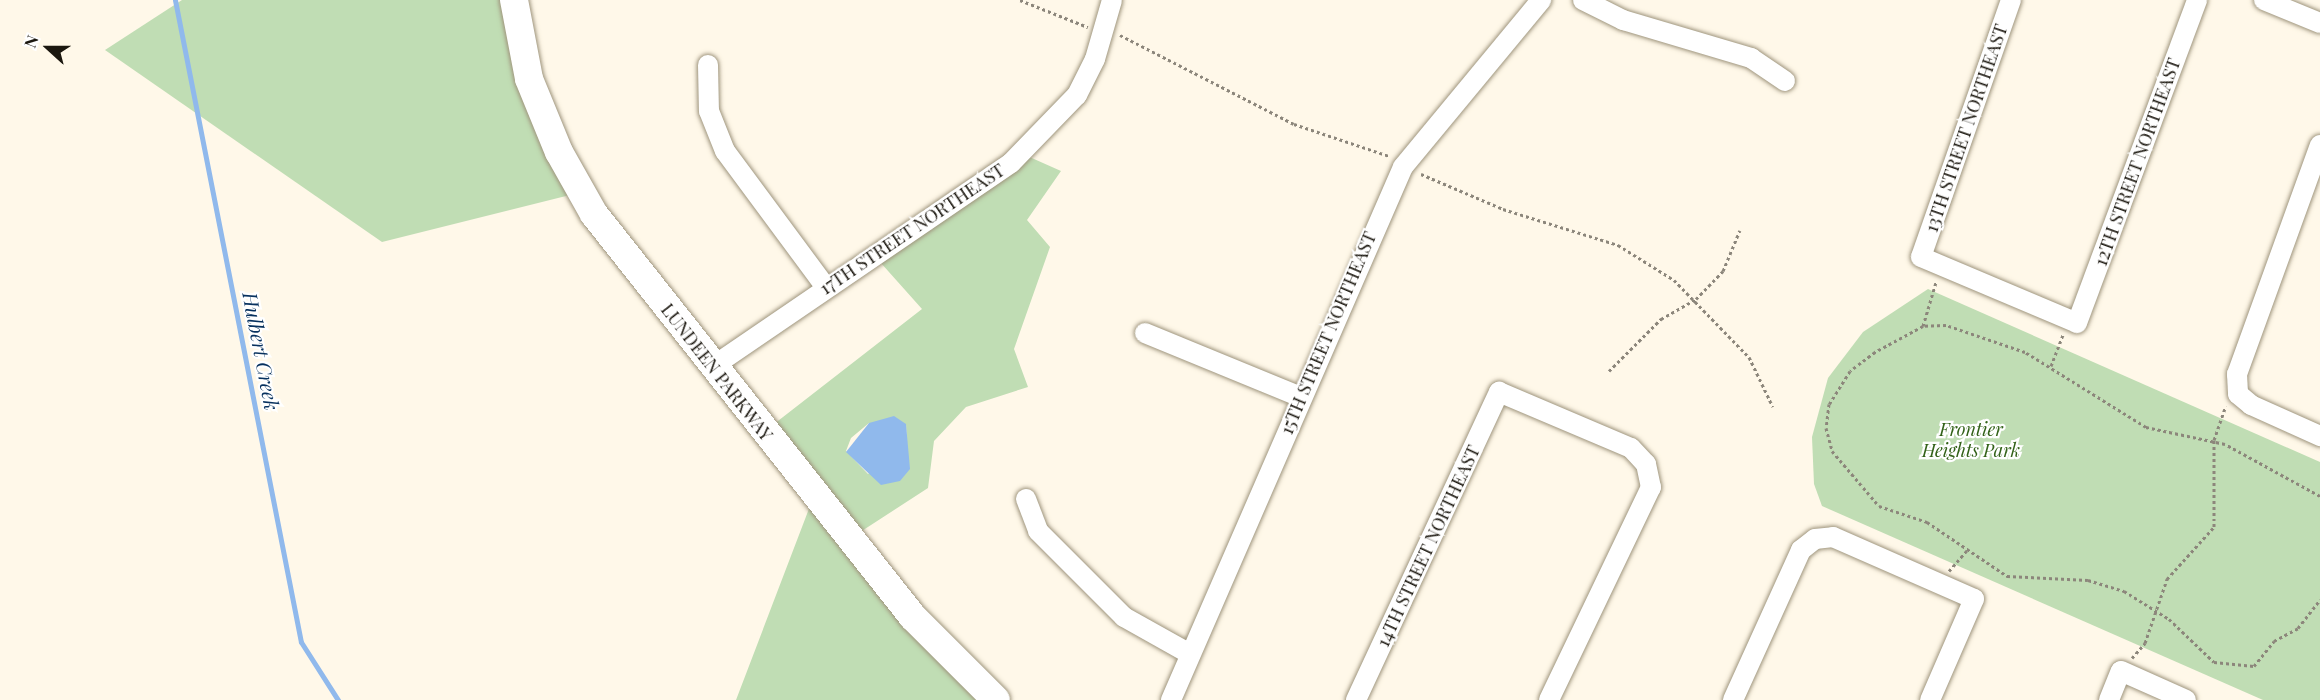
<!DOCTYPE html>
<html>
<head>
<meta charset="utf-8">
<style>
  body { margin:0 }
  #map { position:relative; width:2320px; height:700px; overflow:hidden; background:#fff8e9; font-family:"Playfair Display",serif }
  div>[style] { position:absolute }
  .green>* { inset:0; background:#c0ddb4 }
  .water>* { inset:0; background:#90b9ec }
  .stream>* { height:5px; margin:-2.5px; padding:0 2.5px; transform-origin:2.5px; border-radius:2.5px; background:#90b9ec }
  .path>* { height:3px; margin-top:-1.5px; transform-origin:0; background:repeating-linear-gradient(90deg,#8c867b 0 3px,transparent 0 6px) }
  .roads { filter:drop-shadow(0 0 2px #9f957d) drop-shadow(0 0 2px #9f957d) }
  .minor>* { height:20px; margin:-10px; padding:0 10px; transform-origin:10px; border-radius:10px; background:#fff }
  .secondary>* { height:28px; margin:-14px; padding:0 14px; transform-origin:14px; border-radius:14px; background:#fff }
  span { translate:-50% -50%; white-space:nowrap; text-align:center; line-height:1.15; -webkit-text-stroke:4.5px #fff; paint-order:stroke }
  .street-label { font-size:18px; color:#1b170f }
  .park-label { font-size:18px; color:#336219; font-style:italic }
  .water-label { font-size:20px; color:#07315e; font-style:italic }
  .north { position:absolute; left:18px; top:18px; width:60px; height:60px; -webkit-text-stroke:4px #fff; paint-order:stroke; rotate:291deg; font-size:16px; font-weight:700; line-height:24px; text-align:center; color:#1b170f }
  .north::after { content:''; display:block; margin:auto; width:21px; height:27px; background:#1b170f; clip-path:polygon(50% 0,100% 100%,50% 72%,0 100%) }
</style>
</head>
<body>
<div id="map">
  <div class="green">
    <i style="clip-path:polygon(182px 0,514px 0,582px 192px,382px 242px,105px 50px)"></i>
    <i style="clip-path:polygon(evenodd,1025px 155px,1061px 171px,1027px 220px,1050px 247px,1014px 349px,1028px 387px,966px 407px,934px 441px,928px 488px,851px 538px,996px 700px,736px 700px,815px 493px,765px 431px,922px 309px,872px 253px,1025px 155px,869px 423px,906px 424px,907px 447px,868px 474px,846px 451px,851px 438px,869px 423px)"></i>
    <i style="clip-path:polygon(1928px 289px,2320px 462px,2320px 700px,2263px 700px,1822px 506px,1814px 484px,1812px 437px,1828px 378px,1863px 332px)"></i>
  </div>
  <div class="water">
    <i style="clip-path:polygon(894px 416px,906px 424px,910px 469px,900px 481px,881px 485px,846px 452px,869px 423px)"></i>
  </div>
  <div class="stream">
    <i style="left:175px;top:0;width:654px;rotate:78.9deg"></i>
    <i style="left:301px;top:642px;width:69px;rotate:57.5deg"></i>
  </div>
  <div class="path">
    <i style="left:1020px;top:0;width:73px;rotate:21.7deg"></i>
    <i style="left:1120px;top:35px;width:195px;rotate:27.1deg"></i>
    <i style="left:1294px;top:124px;width:100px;rotate:18.6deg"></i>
    <i style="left:1421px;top:174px;width:89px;rotate:23.1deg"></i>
    <i style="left:1503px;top:209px;width:121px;rotate:17.4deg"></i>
    <i style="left:1618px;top:245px;width:66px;rotate:32deg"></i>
    <i style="left:1674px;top:280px;width:107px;rotate:45.8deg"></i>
    <i style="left:1749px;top:357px;width:55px;rotate:64.4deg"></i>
    <i style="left:1923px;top:326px;width:46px;rotate:-73.5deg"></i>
    <i style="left:2051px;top:366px;width:34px;rotate:-69deg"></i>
    <i style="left:1609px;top:371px;width:74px;rotate:-45deg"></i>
    <i style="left:1661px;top:319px;width:40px;rotate:-29.7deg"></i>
    <i style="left:1696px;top:299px;width:39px;rotate:-46deg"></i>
    <i style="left:1723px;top:271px;width:44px;rotate:-67.5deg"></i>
    <i style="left:2320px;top:496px;width:108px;rotate:-151.3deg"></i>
    <i style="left:2225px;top:444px;width:81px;rotate:-167.9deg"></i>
    <i style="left:2146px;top:427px;width:142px;rotate:-148.2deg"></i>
    <i style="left:2025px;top:352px;width:83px;rotate:-161.1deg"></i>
    <i style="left:1946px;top:325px;width:23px;rotate:178deg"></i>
    <i style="left:1923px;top:326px;width:55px;rotate:151.6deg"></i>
    <i style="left:1875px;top:352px;width:31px;rotate:143deg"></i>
    <i style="left:1850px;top:371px;width:39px;rotate:122deg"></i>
    <i style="left:1829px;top:404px;width:24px;rotate:97deg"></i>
    <i style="left:1826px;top:428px;width:24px;rotate:75deg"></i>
    <i style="left:1832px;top:451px;width:72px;rotate:49.5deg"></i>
    <i style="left:1879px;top:506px;width:51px;rotate:18.4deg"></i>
    <i style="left:1927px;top:522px;width:97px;rotate:34deg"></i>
    <i style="left:2007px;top:576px;width:81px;rotate:2.8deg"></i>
    <i style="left:2088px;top:580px;width:38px;rotate:17deg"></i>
    <i style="left:2124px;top:591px;width:53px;rotate:31.9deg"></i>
    <i style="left:2169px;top:619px;width:62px;rotate:43.7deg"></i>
    <i style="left:2214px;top:662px;width:40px;rotate:5.7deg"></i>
    <i style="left:2254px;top:666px;width:32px;rotate:-51deg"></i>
    <i style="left:2274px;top:641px;width:27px;rotate:-28deg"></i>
    <i style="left:2298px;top:628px;width:36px;rotate:-52deg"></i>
    <i style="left:1949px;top:571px;width:28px;rotate:-49deg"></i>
    <i style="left:2132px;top:658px;width:20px;rotate:-49deg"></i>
    <i style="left:2145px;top:643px;width:68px;rotate:-71deg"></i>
    <i style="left:2167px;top:579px;width:70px;rotate:-47.9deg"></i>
    <i style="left:2214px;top:527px;width:87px;rotate:-90deg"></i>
    <i style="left:2214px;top:440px;width:36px;rotate:-71deg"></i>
  </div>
  <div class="roads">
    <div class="minor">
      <i style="left:1583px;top:0;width:45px;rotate:26.6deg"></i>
      <i style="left:1623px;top:20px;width:134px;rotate:16.5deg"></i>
      <i style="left:1751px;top:58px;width:41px;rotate:34.1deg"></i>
      <i style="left:2011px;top:0;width:272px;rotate:109.3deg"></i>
      <i style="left:1921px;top:257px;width:169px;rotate:22.9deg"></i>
      <i style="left:2077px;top:323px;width:345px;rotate:-69.6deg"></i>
      <i style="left:2264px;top:0;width:61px;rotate:22.3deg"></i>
      <i style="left:708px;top:65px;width:46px;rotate:88.8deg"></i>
      <i style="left:709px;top:111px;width:43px;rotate:68.2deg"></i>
      <i style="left:725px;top:151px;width:168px;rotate:53.5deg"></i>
      <i style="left:2320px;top:145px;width:244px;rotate:109.9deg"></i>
      <i style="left:2237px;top:374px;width:20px;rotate:87deg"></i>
      <i style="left:2238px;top:394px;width:17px;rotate:40deg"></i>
      <i style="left:2251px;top:405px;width:76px;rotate:24.2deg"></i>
      <i style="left:1145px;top:333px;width:169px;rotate:22.3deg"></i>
      <i style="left:712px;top:367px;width:362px;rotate:-34.3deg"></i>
      <i style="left:1011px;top:163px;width:95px;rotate:-45.9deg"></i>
      <i style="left:1077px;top:95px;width:40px;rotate:-63.4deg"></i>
      <i style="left:1095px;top:59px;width:61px;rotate:-73.9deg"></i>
      <i style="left:1026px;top:499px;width:34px;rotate:69deg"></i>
      <i style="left:1038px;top:531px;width:122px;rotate:45deg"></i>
      <i style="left:1124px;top:617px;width:76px;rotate:29.3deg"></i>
      <i style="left:1171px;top:700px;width:581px;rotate:-66.48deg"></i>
      <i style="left:1403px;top:167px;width:217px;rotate:-50.4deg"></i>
      <i style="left:1356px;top:700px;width:340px;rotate:-65.1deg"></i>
      <i style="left:1499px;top:392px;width:143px;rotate:23deg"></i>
      <i style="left:1631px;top:448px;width:22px;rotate:47deg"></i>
      <i style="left:1646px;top:464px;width:24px;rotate:78deg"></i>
      <i style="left:1651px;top:487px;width:236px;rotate:115.6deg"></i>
      <i style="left:1733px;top:700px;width:165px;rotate:-65.6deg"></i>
      <i style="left:1801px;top:550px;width:18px;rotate:-38deg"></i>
      <i style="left:1815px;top:539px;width:18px;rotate:-6deg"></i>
      <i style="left:1833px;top:537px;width:154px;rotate:23.7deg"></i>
      <i style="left:1974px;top:599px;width:110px;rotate:113.5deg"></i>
      <i style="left:2109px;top:700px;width:31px;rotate:-68deg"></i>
      <i style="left:2121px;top:671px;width:71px;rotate:24deg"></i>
    </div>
    <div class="secondary">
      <i style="left:514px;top:0;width:80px;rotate:79.2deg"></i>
      <i style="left:529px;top:79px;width:79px;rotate:67.7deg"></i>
      <i style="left:559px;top:152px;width:71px;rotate:60.6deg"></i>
      <i style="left:594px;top:214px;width:514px;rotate:51.64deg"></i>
      <i style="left:913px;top:617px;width:117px;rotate:45deg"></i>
    </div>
  </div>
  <div class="street-label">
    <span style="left:1966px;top:128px;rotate:-71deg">13TH STREET NORTHEAST</span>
    <span style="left:2137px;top:162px;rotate:-70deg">12TH STREET NORTHEAST</span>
    <span style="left:912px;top:229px;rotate:-34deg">17TH STREET NORTHEAST</span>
    <span style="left:1328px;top:333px;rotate:-67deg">15TH STREET NORTHEAST</span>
    <span style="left:717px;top:372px;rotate:52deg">LUNDEEN PARKWAY</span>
    <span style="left:1428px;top:546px;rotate:-65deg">14TH STREET NORTHEAST</span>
  </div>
  <div class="park-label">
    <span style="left:1971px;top:440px">Frontier<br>Heights Park</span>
  </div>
  <div class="water-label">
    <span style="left:262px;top:351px;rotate:79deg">Hulbert Creek</span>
  </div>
  <div class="north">N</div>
</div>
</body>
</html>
